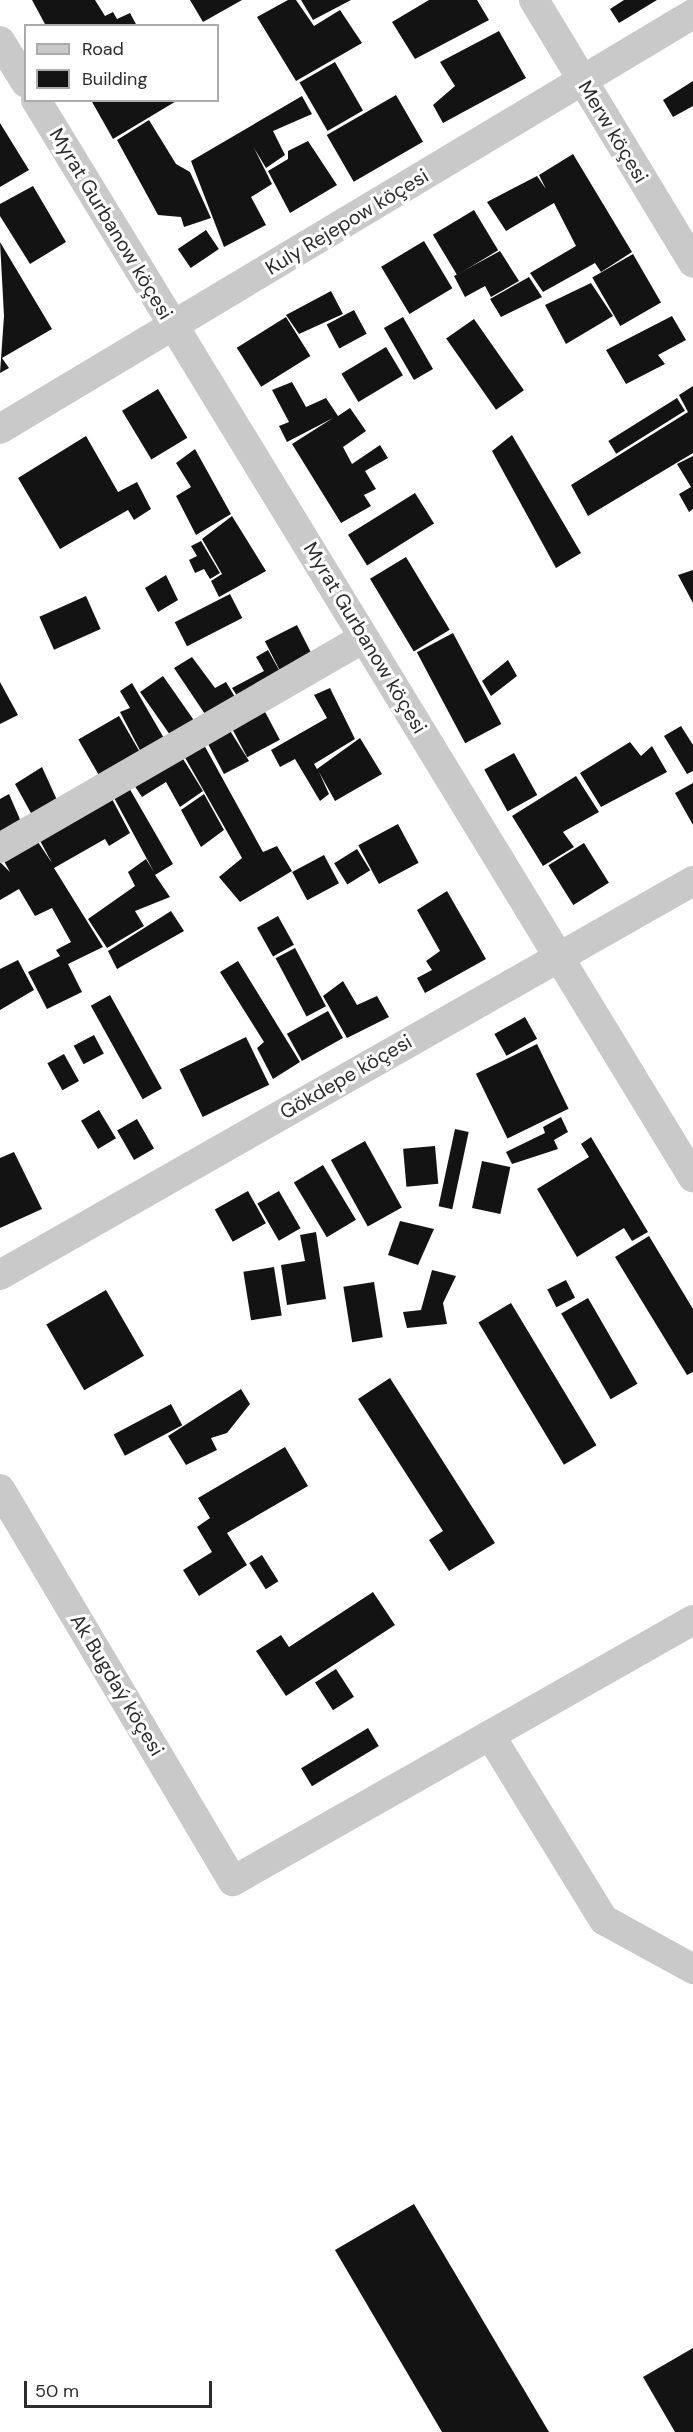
<!DOCTYPE html>
<html>
<head>
<meta charset="utf-8">
<style>
  body { margin:0 }
  #map { position:relative; width:693px; height:2432px; overflow:hidden; background:#fff; font-family:"DM Sans",sans-serif }
  div>[style] { position:absolute }
  .building>* { inset:0; background:#131313; transform-origin:0 0 }
  .minor>* { height:30px; margin:-15px; padding:0 15px; transform-origin:15px; border-radius:15px; background:#c9c9c9 }
  span { translate:-50% -50%; white-space:nowrap; text-align:center; line-height:1.15; -webkit-text-stroke:6px #fff; paint-order:stroke }
  .street-label { font-size:20px; color:#2c2c2c }
  .legend { position:absolute; left:24px; top:24px; width:195px; height:78px; box-sizing:border-box; background:#fff; border:2px solid #ababab; margin:0; padding:8px 10px; list-style:none; font-size:18px; color:#2c2c2c }
  .legend li { display:flex; align-items:center; gap:12px; height:30px }
  .legend b { width:30px; border:2px solid #ababab }
  .scale { position:absolute; left:24px; top:2381px; width:188px; height:27px; box-sizing:border-box; border:3px solid #2c2c2c; border-top:0; padding-left:8px; font-size:18px; line-height:21px; white-space:nowrap; color:#2c2c2c; -webkit-text-stroke:4px #fff; paint-order:stroke }
</style>
</head>
<body>
<div id="map">
  <div class="building">
    <i style="clip-path:polygon(32px 0,95px 0,105px 16px,113px 12px,117px 19px,130px 13px,137px 26px,46px 26px)"></i>
    <i style="clip-path:polygon(190px 0,242px 0,203px 22px)"></i>
    <i style="clip-path:polygon(288px 0,296px 0,314px 26px,340px 10px,362px 43px,296px 81px,257px 17px)"></i>
    <i style="clip-path:polygon(301px 0,351px 0,313px 20px)"></i>
    <i style="clip-path:polygon(429px 0,477px 0,489px 20px,415px 59px,392px 22px)"></i>
    <i style="clip-path:polygon(624px 0,657px 0,619px 23px,610px 9px)"></i>
    <i style="clip-path:polygon(499px 31px,526px 78px,443px 123px,433px 105px,455px 86px,440px 62px)"></i>
    <i style="left:335px;top:62px;width:56px;height:41px;rotate:60deg"></i>
    <i style="clip-path:polygon(693px 81px,693px 106px,673px 117px,663px 100px)"></i>
    <i style="left:396px;top:95px;width:54px;height:80px;rotate:60deg"></i>
    <i style="clip-path:polygon(302px 96px,312px 114px,273px 131px,285px 155px,266px 168px,254px 148px,272px 184px,251px 197px,266px 225px,224px 247px,191px 161px)"></i>
    <i style="clip-path:polygon(91px 100px,178px 100px,113px 139px)"></i>
    <i style="clip-path:polygon(149px 120px,176px 164px,190px 172px,211px 218px,184px 227px,181px 217px,158px 215px,117px 140px)"></i>
    <i style="clip-path:polygon(0 123px,29px 170px,0 187px)"></i>
    <i style="clip-path:polygon(308px 141px,337px 185px,290px 213px,268px 171px,288px 159px,288px 151px)"></i>
    <i style="clip-path:polygon(573px 154px,632px 252px,601px 272px,595px 263px,543px 292px,530px 273px,576px 246px,554px 203px,506px 231px,487px 202px,537px 176px,546px 189px,539px 175px)"></i>
    <i style="clip-path:polygon(33px 186px,66px 242px,30px 264px,0 216px,0 204px)"></i>
    <i style="left:474px;top:210px;width:47px;height:48px;rotate:59deg"></i>
    <i style="left:206px;top:230px;width:23px;height:34px;rotate:56deg"></i>
    <i style="left:424px;top:241px;width:55px;height:50px;rotate:59deg"></i>
    <i style="clip-path:polygon(0 242px,52px 329px,2px 358px,9px 368px,0 373px,4px 316px)"></i>
    <i style="clip-path:polygon(500px 251px,519px 281px,491px 297px,485px 286px,465px 297px,454px 276px)"></i>
    <i style="left:633px;top:254px;width:56px;height:47px;rotate:60deg"></i>
    <i style="clip-path:polygon(529px 277px,542px 297px,501px 317px,490px 299px)"></i>
    <i style="clip-path:polygon(591px 283px,613px 316px,566px 344px,545px 305px)"></i>
    <i style="clip-path:polygon(331px 291px,343px 314px,299px 334px,286px 315px)"></i>
    <i style="left:354px;top:310px;width:27px;height:31px;rotate:62deg"></i>
    <i style="clip-path:polygon(672px 316px,686px 340px,658px 355px,665px 364px,626px 384px,606px 350px)"></i>
    <i style="left:286px;top:317px;width:46px;height:58px;rotate:58deg"></i>
    <i style="left:403px;top:317px;width:60px;height:22px;rotate:60deg"></i>
    <i style="left:474px;top:319px;width:87px;height:34px;rotate:55deg"></i>
    <i style="left:386px;top:347px;width:33px;height:52px;rotate:59deg"></i>
    <i style="clip-path:polygon(292px 382px,306px 407px,326px 398px,338px 416px,350px 408px,366px 431px,343px 447px,352px 464px,380px 445px,388px 458px,365px 471px,376px 489px,364px 495px,371px 506px,341px 523px,292px 444px,333px 418px,287px 442px,279px 426px,289px 422px,272px 390px)"></i>
    <i style="clip-path:polygon(693px 386px,693px 453px,588px 516px,571px 485px,688px 412px,679px 395px)"></i>
    <i style="left:158px;top:389px;width:57px;height:42px;rotate:59deg"></i>
    <i style="left:677px;top:398px;width:15px;height:81px;rotate:58deg"></i>
    <i style="clip-path:polygon(512px 435px,581px 553px,556px 568px,492px 451px)"></i>
    <i style="clip-path:polygon(86px 436px,118px 492px,137px 482px,151px 509px,134px 520px,128px 510px,60px 549px,18px 478px)"></i>
    <i style="clip-path:polygon(195px 449px,231px 514px,196px 535px,176px 496px,191px 487px,176px 463px)"></i>
    <i style="clip-path:polygon(693px 456px,693px 509px,689px 512px,679px 494px,691px 487px,677px 464px)"></i>
    <i style="left:415px;top:493px;width:36px;height:79px;rotate:58deg"></i>
    <i style="clip-path:polygon(232px 516px,266px 571px,219px 597px,211px 581px,222px 574px,202px 539px)"></i>
    <i style="clip-path:polygon(201px 541px,220px 573px,210px 579px,204px 569px,195px 573px,189px 560px,197px 556px,191px 546px)"></i>
    <i style="left:406px;top:557px;width:85px;height:42px;rotate:59deg"></i>
    <i style="clip-path:polygon(693px 561px,693px 603px,678px 575px,693px 570px)"></i>
    <i style="clip-path:polygon(166px 575px,178px 600px,158px 612px,145px 588px)"></i>
    <i style="left:230px;top:594px;width:27px;height:62px;rotate:63deg"></i>
    <i style="left:86px;top:596px;width:36px;height:51px;rotate:66deg"></i>
    <i style="left:297px;top:625px;width:42px;height:36px;rotate:63deg"></i>
    <i style="left:453px;top:633px;width:103px;height:41px;rotate:62deg"></i>
    <i style="clip-path:polygon(268px 650px,284px 679px,241px 702px,232px 688px,264px 671px,256px 657px)"></i>
    <i style="clip-path:polygon(192px 657px,215px 688px,226px 682px,238px 702px,209px 720px,174px 668px)"></i>
    <i style="clip-path:polygon(508px 660px,517px 676px,491px 696px,482px 681px)"></i>
    <i style="left:163px;top:676px;width:60px;height:28px;rotate:55deg"></i>
    <i style="clip-path:polygon(0 682px,18px 715px,0 724px)"></i>
    <i style="clip-path:polygon(132px 683px,168px 745px,144px 758px,120px 712px,130px 708px,120px 691px)"></i>
    <i style="clip-path:polygon(330px 688px,355px 739px,314px 764px,317px 769px,360px 738px,382px 774px,335px 801px,319px 772px,329px 794px,320px 801px,295px 759px,280px 767px,271px 750px,327px 718px,314px 695px)"></i>
    <i style="left:263px;top:708px;width:36px;height:37px;rotate:62deg"></i>
    <i style="left:119px;top:716px;width:48px;height:47px;rotate:60deg"></i>
    <i style="clip-path:polygon(681px 726px,693px 745px,693px 771px,687px 774px,664px 736px)"></i>
    <i style="clip-path:polygon(229px 729px,249px 761px,224px 774px,208px 744px)"></i>
    <i style="clip-path:polygon(630px 742px,641px 756px,652px 746px,667px 772px,601px 807px,580px 773px)"></i>
    <i style="clip-path:polygon(203px 743px,263px 852px,277px 846px,292px 871px,240px 902px,219px 877px,242px 858px,183px 754px)"></i>
    <i style="left:514px;top:753px;width:48px;height:34px;rotate:61deg"></i>
    <i style="clip-path:polygon(180px 754px,203px 791px,180px 807px,166px 782px,142px 797px,134px 785px)"></i>
    <i style="clip-path:polygon(42px 767px,57px 800px,32px 815px,15px 784px)"></i>
    <i style="clip-path:polygon(576px 776px,599px 812px,563px 832px,574px 847px,543px 866px,512px 816px)"></i>
    <i style="clip-path:polygon(693px 783px,693px 825px,675px 793px)"></i>
    <i style="clip-path:polygon(128px 786px,173px 864px,155px 875px,170px 897px,135px 911px,144px 926px,107px 948px,88px 919px,135px 886px,128px 872px,146px 859px,154px 872px,113px 796px)"></i>
    <i style="clip-path:polygon(9px 794px,22px 824px,0 837px,0 799px)"></i>
    <i style="clip-path:polygon(204px 794px,224px 830px,201px 847px,181px 810px)"></i>
    <i style="clip-path:polygon(111px 797px,130px 833px,109px 846px,105px 839px,54px 868px,103px 947px,68px 964px,82px 992px,47px 1009px,28px 972px,60px 956px,56px 950px,71px 942px,52px 908px,35px 916px,19px 889px,0 900px,0 862px,10px 872px,4px 861px,36px 839px,52px 863px,38px 837px)"></i>
    <i style="left:398px;top:824px;width:44px;height:45px;rotate:62deg"></i>
    <i style="left:584px;top:843px;width:47px;height:42px;rotate:58deg"></i>
    <i style="left:357px;top:849px;width:25px;height:27px;rotate:58deg"></i>
    <i style="left:324px;top:855px;width:32px;height:36px;rotate:62deg"></i>
    <i style="clip-path:polygon(447px 891px,486px 959px,425px 993px,417px 978px,432px 970px,426px 961px,440px 951px,417px 910px)"></i>
    <i style="clip-path:polygon(171px 911px,184px 931px,117px 969px,108px 951px)"></i>
    <i style="left:278px;top:916px;width:33px;height:24px;rotate:61deg"></i>
    <i style="left:295px;top:948px;width:66px;height:22px;rotate:62deg"></i>
    <i style="clip-path:polygon(18px 960px,34px 990px,0 1010px,0 969px)"></i>
    <i style="clip-path:polygon(238px 961px,300px 1062px,273px 1079px,257px 1048px,264px 1042px,220px 972px)"></i>
    <i style="clip-path:polygon(343px 981px,357px 1005px,377px 996px,389px 1017px,347px 1038px,323px 996px)"></i>
    <i style="left:110px;top:995px;width:107px;height:22px;rotate:61deg"></i>
    <i style="left:328px;top:1011px;width:31px;height:47px;rotate:61deg"></i>
    <i style="left:525px;top:1017px;width:25px;height:35px;rotate:61deg"></i>
    <i style="left:94px;top:1035px;width:21px;height:23px;rotate:62deg"></i>
    <i style="left:246px;top:1037px;width:53px;height:74px;rotate:64deg"></i>
    <i style="left:537px;top:1044px;width:72px;height:68px;rotate:64deg"></i>
    <i style="left:64px;top:1054px;width:31px;height:19px;rotate:61deg"></i>
    <i style="left:99px;top:1110px;width:33px;height:21px;rotate:59deg"></i>
    <i style="clip-path:polygon(561px 1117px,568px 1132px,554px 1140px,558px 1149px,512px 1164px,506px 1152px,545px 1133px,543px 1127px)"></i>
    <i style="left:137px;top:1119px;width:34px;height:23px;rotate:60deg"></i>
    <i style="left:455px;top:1129px;width:14px;height:79px;rotate:12deg"></i>
    <i style="clip-path:polygon(591px 1137px,648px 1232px,632px 1241px,624px 1228px,577px 1257px,537px 1189px,589px 1157px,581px 1144px)"></i>
    <i style="left:365px;top:1141px;width:76px;height:39px;rotate:61deg"></i>
    <i style="left:435px;top:1146px;width:38px;height:32px;rotate:85deg"></i>
    <i style="clip-path:polygon(14px 1152px,42px 1209px,0 1228px,0 1158px)"></i>
    <i style="left:482px;top:1161px;width:29px;height:48px;rotate:12deg"></i>
    <i style="left:323px;top:1165px;width:64px;height:34px;rotate:59deg"></i>
    <i style="left:248px;top:1191px;width:37px;height:38px;rotate:61deg"></i>
    <i style="left:279px;top:1191px;width:43px;height:25px;rotate:60deg"></i>
    <i style="clip-path:polygon(400px 1221px,434px 1229px,418px 1265px,388px 1255px)"></i>
    <i style="clip-path:polygon(316px 1232px,326px 1299px,287px 1305px,281px 1265px,305px 1261px,300px 1235px)"></i>
    <i style="clip-path:polygon(649px 1236px,693px 1309px,693px 1372px,687px 1375px,615px 1257px)"></i>
    <i style="left:274px;top:1267px;width:49px;height:31px;rotate:81deg"></i>
    <i style="clip-path:polygon(432px 1270px,456px 1276px,443px 1303px,447px 1324px,407px 1328px,403px 1312px,421px 1310px)"></i>
    <i style="left:566px;top:1280px;width:20px;height:21px;rotate:63deg"></i>
    <i style="left:374px;top:1282px;width:56px;height:31px;rotate:81deg"></i>
    <i style="left:106px;top:1290px;width:76px;height:69px;rotate:60deg"></i>
    <i style="left:588px;top:1298px;width:99px;height:31px;rotate:60deg"></i>
    <i style="left:511px;top:1303px;width:166px;height:38px;rotate:59deg"></i>
    <i style="clip-path:polygon(390px 1378px,495px 1543px,449px 1571px,429px 1540px,443px 1531px,358px 1399px)"></i>
    <i style="clip-path:polygon(241px 1389px,250px 1404px,227px 1433px,211px 1438px,217px 1450px,186px 1465px,168px 1436px)"></i>
    <i style="left:171px;top:1404px;width:24px;height:65px;rotate:62deg"></i>
    <i style="clip-path:polygon(285px 1447px,308px 1486px,227px 1533px,247px 1565px,199px 1596px,183px 1570px,212px 1552px,197px 1527px,210px 1518px,198px 1498px)"></i>
    <i style="left:262px;top:1555px;width:31px;height:15px;rotate:58deg"></i>
    <i style="clip-path:polygon(373px 1592px,395px 1625px,286px 1696px,256px 1651px,281px 1635px,289px 1647px)"></i>
    <i style="left:336px;top:1669px;width:33px;height:25px;rotate:57deg"></i>
    <i style="left:368px;top:1728px;width:21px;height:78px;rotate:59deg"></i>
    <i style="clip-path:polygon(414px 2204px,549px 2432px,442px 2432px,335px 2250px)"></i>
    <i style="clip-path:polygon(693px 2348px,693px 2432px,675px 2432px,643px 2377px)"></i>
  </div>
  <div class="minor">
    <i style="left:534px;top:0;width:307px;rotate:58.8deg"></i>
    <i style="left:0;top:41px;width:49px;rotate:58.2deg"></i>
    <i style="left:36px;top:100px;width:1262px;rotate:58.62deg"></i>
    <i style="left:0;top:429px;width:808px;rotate:-30.92deg"></i>
    <i style="left:0;top:848px;width:420px;rotate:-30deg"></i>
    <i style="left:0;top:1275px;width:797px;rotate:-29.62deg"></i>
    <i style="left:0;top:1489px;width:456px;rotate:59.3deg"></i>
    <i style="left:233px;top:1881px;width:529px;rotate:-29.57deg"></i>
    <i style="left:490px;top:1735px;width:217px;rotate:58.4deg"></i>
    <i style="left:604px;top:1920px;width:102px;rotate:28.8deg"></i>
  </div>
  <div class="street-label">
    <span style="left:613px;top:132px;rotate:59deg">Merw köçesi</span>
    <span style="left:347px;top:222px;rotate:-31deg">Kuly Rejepow köçesi</span>
    <span style="left:111px;top:224px;rotate:59deg">Myrat Gurbanow köçesi</span>
    <span style="left:365px;top:638px;rotate:59deg">Myrat Gurbanow köçesi</span>
    <span style="left:346px;top:1077px;rotate:-30deg">Gökdepe köçesi</span>
    <span style="left:117px;top:1685px;rotate:59deg">Ak Bugdaý köçesi</span>
  </div>
  <ul class="legend">
  <li><b style="height:8px;background:#c9c9c9"></b>Road</li>
  <li><b style="height:16px;background:#131313"></b>Building</li>
  </ul>
  <div class="scale">50 m</div>
</div>
</body>
</html>
